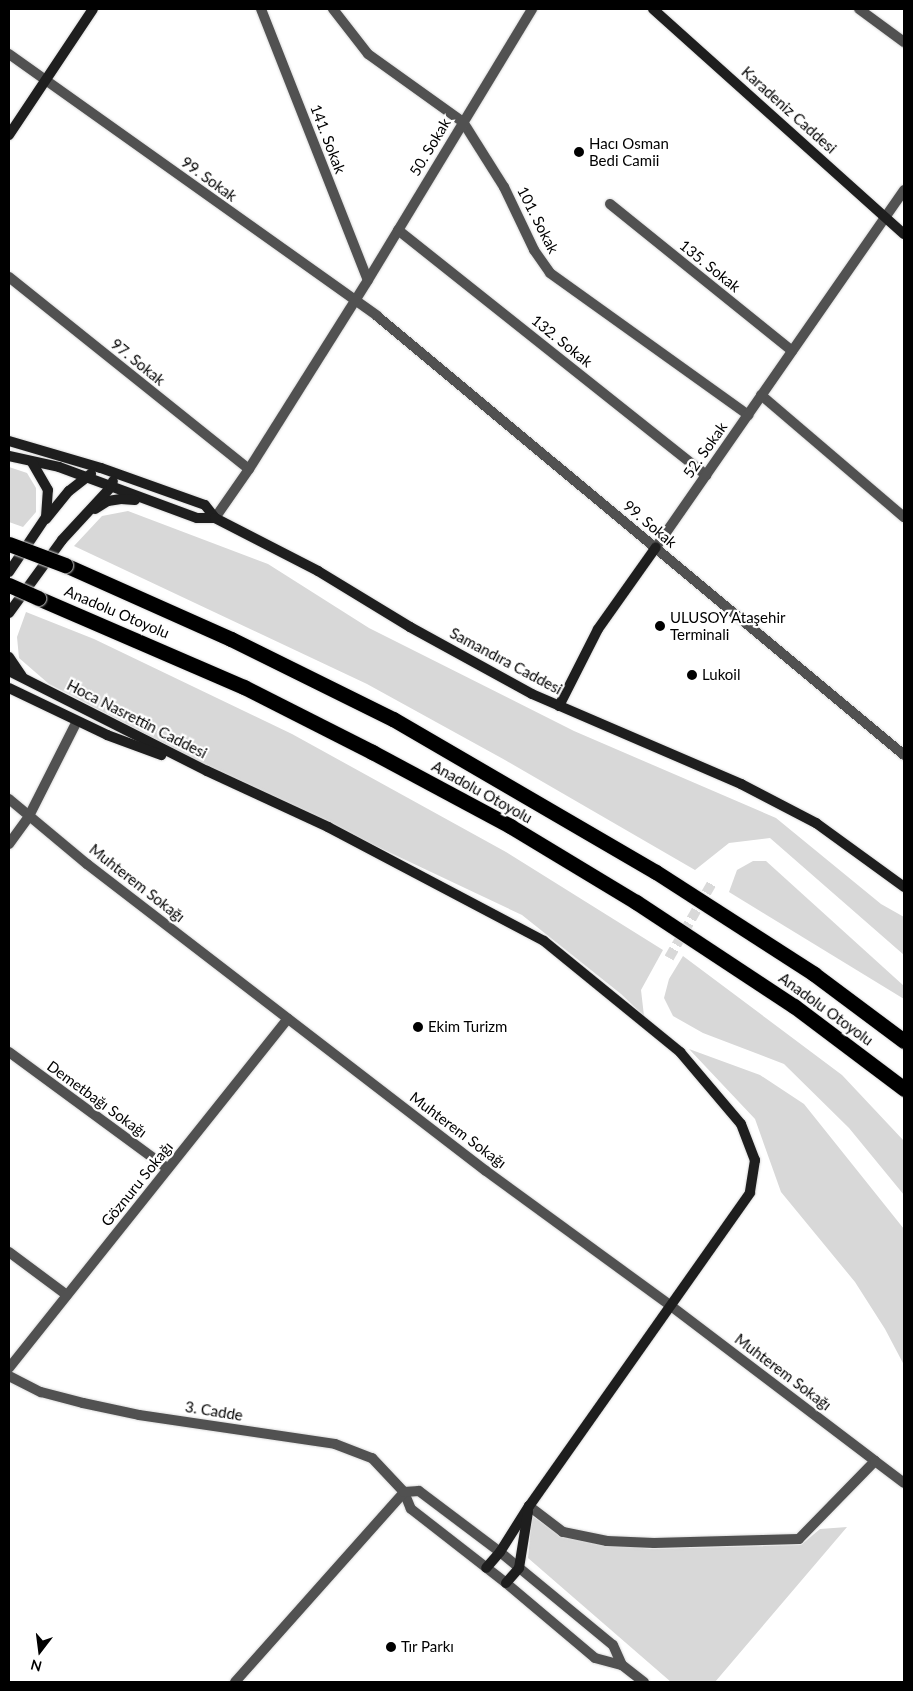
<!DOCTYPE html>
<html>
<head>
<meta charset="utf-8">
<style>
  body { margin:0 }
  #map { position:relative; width:913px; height:1691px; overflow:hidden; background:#fff; font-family:Lato,sans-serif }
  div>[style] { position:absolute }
  .green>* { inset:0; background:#d8d8d8 }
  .street-tunnel>* { height:10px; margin-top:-5px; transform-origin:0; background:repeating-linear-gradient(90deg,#d9d9d9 0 10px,transparent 0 15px) }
  .roads { filter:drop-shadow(0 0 1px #dbdbdb) drop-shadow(0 0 1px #dbdbdb) }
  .street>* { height:10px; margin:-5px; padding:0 5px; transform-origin:5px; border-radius:5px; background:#515151 }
  .secondary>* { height:10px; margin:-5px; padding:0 5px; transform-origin:5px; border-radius:5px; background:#1e1e1e }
  .highway>* { height:15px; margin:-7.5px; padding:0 7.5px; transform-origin:7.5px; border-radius:7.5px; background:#000 }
  .bridges { filter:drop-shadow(0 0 1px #dbdbdb) drop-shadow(0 0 1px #dbdbdb) }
  .highway-bridge>* { height:15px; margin:-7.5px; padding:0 7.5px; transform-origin:7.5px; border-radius:7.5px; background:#000 }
  .dots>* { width:14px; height:14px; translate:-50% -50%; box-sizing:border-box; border:2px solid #fff; border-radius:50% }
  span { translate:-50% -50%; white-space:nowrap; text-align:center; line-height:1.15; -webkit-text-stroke:4.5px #fff; paint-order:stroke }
  .street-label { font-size:15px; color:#000 }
  .poi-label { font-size:15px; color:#000 }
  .left { translate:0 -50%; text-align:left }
  .frame { position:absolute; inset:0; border:10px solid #000; pointer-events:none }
  .north { position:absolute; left:15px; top:1626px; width:50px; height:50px; -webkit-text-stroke:4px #fff; paint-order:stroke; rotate:195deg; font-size:14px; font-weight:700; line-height:20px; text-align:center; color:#000 }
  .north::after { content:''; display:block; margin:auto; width:18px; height:22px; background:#000; clip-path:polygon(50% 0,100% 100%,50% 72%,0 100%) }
</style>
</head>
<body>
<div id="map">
  <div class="green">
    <i style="clip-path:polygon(9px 467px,27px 473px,36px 488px,36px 512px,23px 527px,9px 522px)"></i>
    <i style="clip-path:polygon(128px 511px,268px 564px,369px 628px,574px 731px,776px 818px,881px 904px,904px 917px,904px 955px,770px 838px,729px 843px,695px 870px,505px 760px,367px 684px,74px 546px,102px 516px)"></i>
    <i style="clip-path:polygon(26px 612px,94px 639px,292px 734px,506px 852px,663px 950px,641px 990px,644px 1016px,621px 994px,522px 915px,223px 774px,49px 684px,19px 658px,17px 637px)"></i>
    <i style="clip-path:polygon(753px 861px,766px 861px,904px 986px,904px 999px,729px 892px,737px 870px)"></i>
    <i style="clip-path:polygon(683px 956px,842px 1075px,904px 1141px,904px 1195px,849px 1128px,784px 1064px,703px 1033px,673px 1016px,664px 998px,669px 979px)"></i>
    <i style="clip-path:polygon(689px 1049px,760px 1075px,804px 1104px,904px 1229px,904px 1365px,885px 1329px,855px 1282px,781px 1192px,755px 1119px)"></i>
    <i style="clip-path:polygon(532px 1516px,563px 1537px,650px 1549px,801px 1545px,820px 1529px,847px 1527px,715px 1682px,671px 1682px,528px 1558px)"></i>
  </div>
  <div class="street-tunnel">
    <i style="left:669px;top:958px;width:86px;rotate:-60.2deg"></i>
  </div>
  <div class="roads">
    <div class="street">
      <i style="left:261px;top:9px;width:291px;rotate:68.5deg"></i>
      <i style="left:333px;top:9px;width:57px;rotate:52.1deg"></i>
      <i style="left:368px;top:54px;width:117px;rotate:35.6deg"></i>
      <i style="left:463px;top:122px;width:77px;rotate:57.8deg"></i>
      <i style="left:504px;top:187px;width:70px;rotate:64.5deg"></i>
      <i style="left:534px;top:250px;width:28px;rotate:55deg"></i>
      <i style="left:550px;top:273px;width:244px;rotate:35.6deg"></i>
      <i style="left:859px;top:9px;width:56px;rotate:36.3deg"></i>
      <i style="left:9px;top:54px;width:452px;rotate:35.4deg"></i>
      <i style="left:377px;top:316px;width:686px;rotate:39.79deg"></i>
      <i style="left:610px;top:204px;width:234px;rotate:38.9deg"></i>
      <i style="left:398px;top:230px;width:394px;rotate:38.5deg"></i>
      <i style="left:9px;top:277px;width:307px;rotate:38.7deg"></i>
      <i style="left:761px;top:395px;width:188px;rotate:40.5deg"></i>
      <i style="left:215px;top:518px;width:60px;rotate:-55.2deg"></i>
      <i style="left:249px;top:469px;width:223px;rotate:-57.8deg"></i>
      <i style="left:368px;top:280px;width:317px;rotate:-58.8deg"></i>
      <i style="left:656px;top:547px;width:435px;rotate:-55.2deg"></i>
      <i style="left:9px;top:799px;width:102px;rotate:39.8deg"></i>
      <i style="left:87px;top:864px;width:503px;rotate:37.58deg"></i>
      <i style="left:486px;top:1171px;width:229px;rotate:36.1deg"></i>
      <i style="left:671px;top:1306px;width:256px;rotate:37.2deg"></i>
      <i style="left:875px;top:1461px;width:109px;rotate:134.3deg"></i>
      <i style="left:799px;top:1539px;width:145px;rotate:178.4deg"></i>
      <i style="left:654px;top:1543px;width:47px;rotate:-177.6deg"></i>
      <i style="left:607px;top:1541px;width:45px;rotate:-168.4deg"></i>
      <i style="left:563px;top:1532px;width:43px;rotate:-142.6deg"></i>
      <i style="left:9px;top:844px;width:34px;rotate:-54deg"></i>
      <i style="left:29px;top:816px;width:106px;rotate:-63.2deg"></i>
      <i style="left:9px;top:1052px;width:197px;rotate:36.3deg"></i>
      <i style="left:9px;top:1252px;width:72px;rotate:36.6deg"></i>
      <i style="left:9px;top:1368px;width:447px;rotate:-51.4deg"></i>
      <i style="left:9px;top:1376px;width:36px;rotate:27deg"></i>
      <i style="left:41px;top:1392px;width:43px;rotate:14.7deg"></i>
      <i style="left:83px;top:1403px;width:57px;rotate:12.1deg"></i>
      <i style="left:139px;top:1415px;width:198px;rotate:8.4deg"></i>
      <i style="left:335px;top:1444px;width:40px;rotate:21deg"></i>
      <i style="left:372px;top:1458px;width:47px;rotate:46.7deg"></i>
      <i style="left:404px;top:1492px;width:18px;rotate:68deg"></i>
      <i style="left:411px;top:1509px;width:120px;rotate:37.9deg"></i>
      <i style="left:506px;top:1583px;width:116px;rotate:40.1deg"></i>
      <i style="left:595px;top:1658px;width:28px;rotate:15deg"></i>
      <i style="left:875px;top:1461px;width:36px;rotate:37deg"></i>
      <i style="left:235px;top:1682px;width:254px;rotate:-48.3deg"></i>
      <i style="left:404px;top:1492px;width:15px;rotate:-4deg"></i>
      <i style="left:419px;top:1491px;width:101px;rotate:37deg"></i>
      <i style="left:500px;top:1552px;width:146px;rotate:39.5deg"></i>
      <i style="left:613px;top:1645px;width:22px;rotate:66deg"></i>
      <i style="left:622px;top:1665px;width:28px;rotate:38deg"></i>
    </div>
    <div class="secondary">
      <i style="left:653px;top:9px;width:337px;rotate:41.9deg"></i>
      <i style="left:9px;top:135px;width:151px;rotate:-56.3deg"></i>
      <i style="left:9px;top:441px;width:96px;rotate:16.4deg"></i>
      <i style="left:101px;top:468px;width:110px;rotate:19.6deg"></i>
      <i style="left:205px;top:505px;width:16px;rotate:52deg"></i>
      <i style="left:9px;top:456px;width:51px;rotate:12.4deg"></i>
      <i style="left:59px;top:467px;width:147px;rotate:20.3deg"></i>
      <i style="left:197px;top:518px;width:18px"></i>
      <i style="left:215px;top:518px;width:116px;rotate:27.2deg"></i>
      <i style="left:318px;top:571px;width:108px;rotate:31.3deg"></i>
      <i style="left:410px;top:627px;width:139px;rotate:28.8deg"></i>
      <i style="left:532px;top:694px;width:228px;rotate:23.3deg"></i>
      <i style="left:741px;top:784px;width:85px;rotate:27.5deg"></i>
      <i style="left:816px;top:823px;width:109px;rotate:36deg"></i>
      <i style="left:95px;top:509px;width:15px;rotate:-32deg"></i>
      <i style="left:108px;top:501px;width:13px;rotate:-9deg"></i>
      <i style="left:121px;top:499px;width:14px;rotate:4deg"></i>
      <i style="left:46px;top:519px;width:36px;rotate:-51deg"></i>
      <i style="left:69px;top:491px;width:28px;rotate:-38deg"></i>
      <i style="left:9px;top:572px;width:66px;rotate:-56.1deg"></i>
      <i style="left:46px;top:517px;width:27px;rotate:-86deg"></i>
      <i style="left:48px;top:490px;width:32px;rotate:-120deg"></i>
      <i style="left:9px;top:613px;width:90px;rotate:-54deg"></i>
      <i style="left:62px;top:540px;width:72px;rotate:-47.2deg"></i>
      <i style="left:111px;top:487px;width:6px;rotate:-72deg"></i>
      <i style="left:9px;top:657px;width:23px;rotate:56deg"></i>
      <i style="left:9px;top:671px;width:222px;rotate:26.8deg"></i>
      <i style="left:207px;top:771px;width:133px;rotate:24.8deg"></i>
      <i style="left:328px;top:827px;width:244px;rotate:27.8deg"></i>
      <i style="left:544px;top:941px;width:176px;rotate:39.2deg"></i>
      <i style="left:680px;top:1052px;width:94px;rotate:49.7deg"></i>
      <i style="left:741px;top:1124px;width:39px;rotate:69deg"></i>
      <i style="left:755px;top:1160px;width:33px;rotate:99deg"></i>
      <i style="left:750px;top:1193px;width:383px;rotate:125.2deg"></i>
      <i style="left:529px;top:1506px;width:54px;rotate:122.2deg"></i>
      <i style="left:500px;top:1552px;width:21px;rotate:131deg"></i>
      <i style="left:9px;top:688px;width:109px;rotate:25.6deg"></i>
      <i style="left:107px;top:735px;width:58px;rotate:20.3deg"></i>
      <i style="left:559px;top:706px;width:86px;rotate:-63.1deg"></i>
      <i style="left:598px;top:629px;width:100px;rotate:-54.7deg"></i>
      <i style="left:506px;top:1583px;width:20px;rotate:-49deg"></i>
      <i style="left:519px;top:1568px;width:57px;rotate:-80.9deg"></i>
    </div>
    <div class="highway">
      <i style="left:65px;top:565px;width:182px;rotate:24deg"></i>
      <i style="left:231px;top:639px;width:181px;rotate:26.3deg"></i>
      <i style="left:393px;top:719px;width:304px;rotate:30.2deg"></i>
      <i style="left:656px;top:872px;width:188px;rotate:32.8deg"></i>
      <i style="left:814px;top:974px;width:112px;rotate:36.7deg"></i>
      <i style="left:38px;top:598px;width:224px;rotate:23.4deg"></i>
      <i style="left:244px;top:687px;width:144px;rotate:26.9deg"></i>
      <i style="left:372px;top:752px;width:157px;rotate:28.2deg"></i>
      <i style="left:510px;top:826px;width:147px;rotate:31.1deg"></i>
      <i style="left:636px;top:902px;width:189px;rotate:33.4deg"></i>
      <i style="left:794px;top:1006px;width:138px;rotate:37deg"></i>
    </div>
  </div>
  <div class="bridges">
    <div class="highway-bridge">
      <i style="left:9px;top:544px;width:60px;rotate:20.6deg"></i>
      <i style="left:9px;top:585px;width:32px;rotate:24deg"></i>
    </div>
  </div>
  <div class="dots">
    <i style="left:579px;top:152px;background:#000"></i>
    <i style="left:660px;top:626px;background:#000"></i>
    <i style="left:692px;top:675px;background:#000"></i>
    <i style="left:418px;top:1027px;background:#000"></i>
    <i style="left:391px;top:1647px;background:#000"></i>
  </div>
  <div class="street-label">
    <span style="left:789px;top:110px;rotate:42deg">Karadeniz Caddesi</span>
    <span style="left:328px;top:139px;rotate:69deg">141. Sokak</span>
    <span style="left:430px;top:147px;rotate:-59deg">50. Sokak</span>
    <span style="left:209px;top:179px;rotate:36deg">99. Sokak</span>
    <span style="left:538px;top:220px;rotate:63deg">101. Sokak</span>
    <span style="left:710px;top:266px;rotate:39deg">135. Sokak</span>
    <span style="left:562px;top:341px;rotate:39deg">132. Sokak</span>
    <span style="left:138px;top:362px;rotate:39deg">97. Sokak</span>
    <span style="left:705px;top:450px;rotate:-55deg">52. Sokak</span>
    <span style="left:650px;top:524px;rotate:40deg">99. Sokak</span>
    <span style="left:117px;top:612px;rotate:23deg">Anadolu Otoyolu</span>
    <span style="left:506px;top:661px;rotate:28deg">Samandıra Caddesi</span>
    <span style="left:137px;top:719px;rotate:27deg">Hoca Nasrettin Caddesi</span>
    <span style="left:482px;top:792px;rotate:29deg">Anadolu Otoyolu</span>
    <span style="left:137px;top:883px;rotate:38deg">Muhterem Sokağı</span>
    <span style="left:826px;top:1009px;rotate:36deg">Anadolu Otoyolu</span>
    <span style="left:97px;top:1099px;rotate:36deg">Demetbağı Sokağı</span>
    <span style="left:458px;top:1130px;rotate:37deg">Muhterem Sokağı</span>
    <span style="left:137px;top:1184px;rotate:-51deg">Göznuru Sokağı</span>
    <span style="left:783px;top:1372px;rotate:37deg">Muhterem Sokağı</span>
    <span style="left:214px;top:1411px;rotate:9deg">3. Cadde</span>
  </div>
  <div class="poi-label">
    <span class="left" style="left:589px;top:152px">Hacı Osman<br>Bedi Camii</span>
    <span class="left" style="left:670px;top:626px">ULUSOY Ataşehir<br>Terminali</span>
    <span class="left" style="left:702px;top:675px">Lukoil</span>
    <span class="left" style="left:428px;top:1027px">Ekim Turizm</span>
    <span class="left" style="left:401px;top:1647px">Tır Parkı</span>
  </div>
  <div class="frame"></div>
  <div class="north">N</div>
</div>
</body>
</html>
